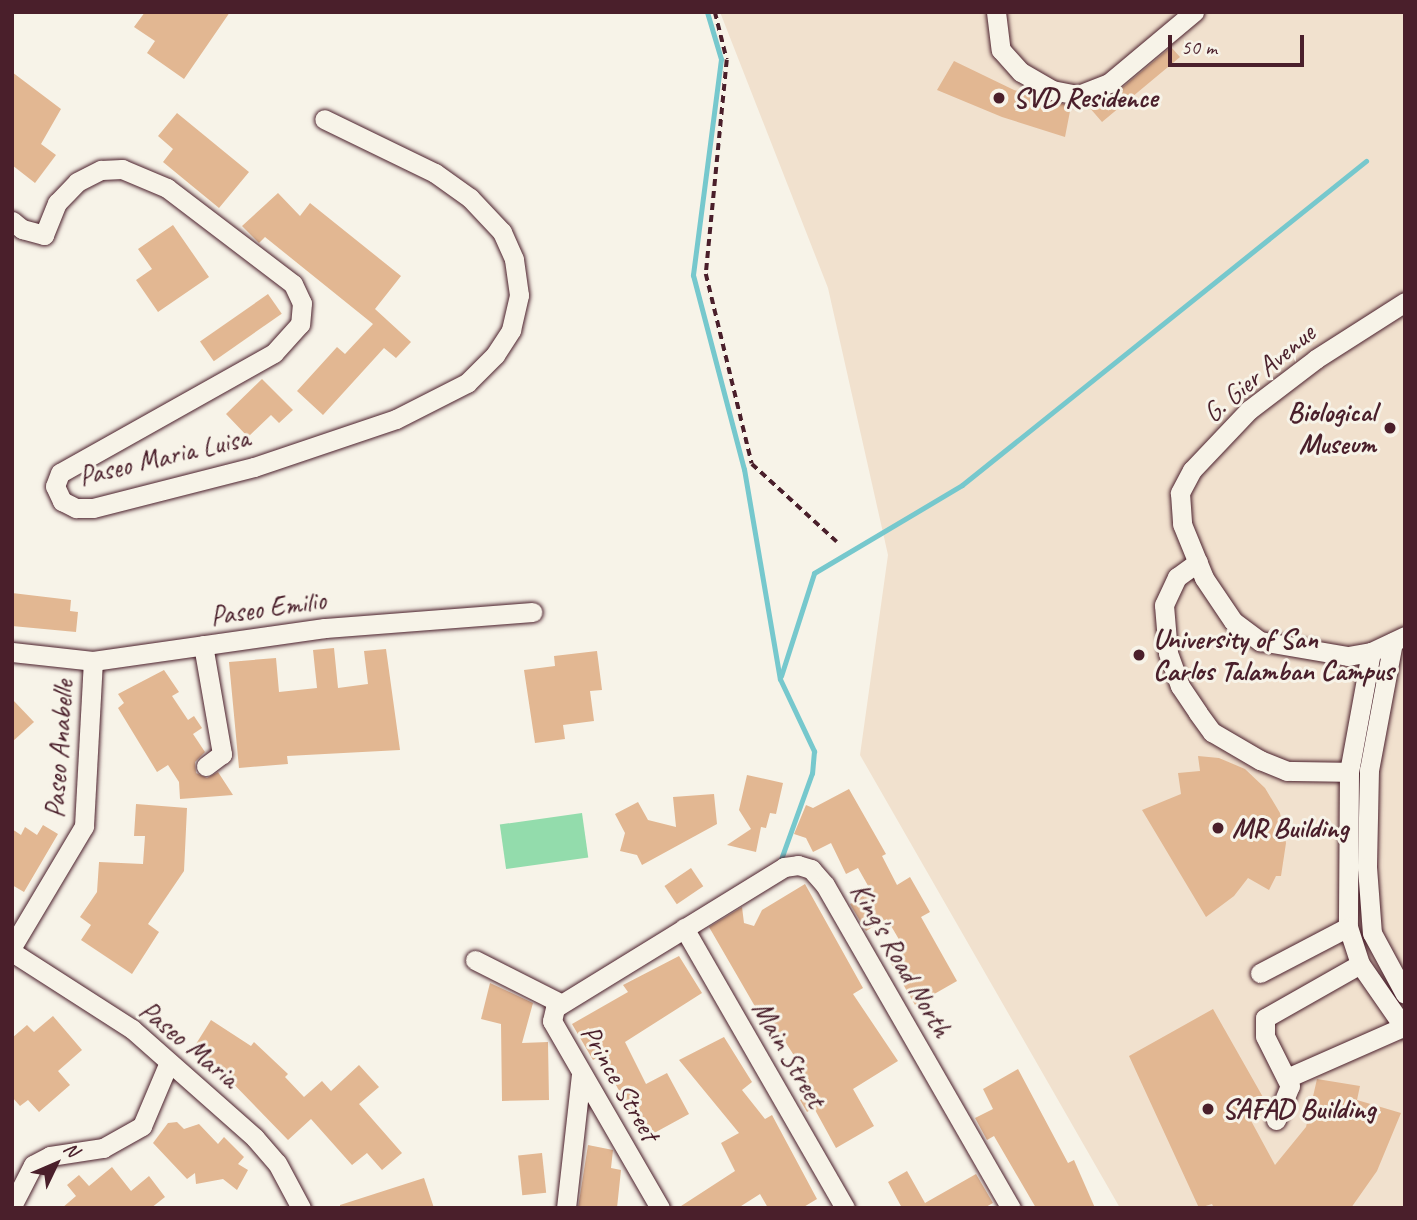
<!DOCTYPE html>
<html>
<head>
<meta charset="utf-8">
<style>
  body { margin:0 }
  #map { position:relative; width:1417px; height:1220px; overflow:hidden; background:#f7f3e8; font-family:Caveat,sans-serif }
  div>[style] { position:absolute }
  .built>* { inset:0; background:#f1e1ce }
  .green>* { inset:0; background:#93dcac; transform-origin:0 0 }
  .stream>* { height:5px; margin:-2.5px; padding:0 2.5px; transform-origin:2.5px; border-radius:2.5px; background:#76c8cd }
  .building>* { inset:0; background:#e2b792; transform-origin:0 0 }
  .path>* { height:3.5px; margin-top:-1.75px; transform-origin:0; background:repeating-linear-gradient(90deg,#4a1f2b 0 7px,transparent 0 12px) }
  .roads { filter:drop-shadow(0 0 2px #4a1f2b) drop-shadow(0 0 2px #4a1f2b) }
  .minor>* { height:19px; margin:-9.5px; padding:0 9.5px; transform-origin:9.5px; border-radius:9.5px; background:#f7f3e8 }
  .dots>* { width:19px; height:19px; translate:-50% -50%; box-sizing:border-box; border:4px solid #f7f3e8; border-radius:50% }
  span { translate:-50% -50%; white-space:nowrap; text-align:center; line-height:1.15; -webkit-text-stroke:6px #f7f3e8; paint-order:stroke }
  .poi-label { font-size:28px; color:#4a1f2b; font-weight:700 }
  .left { translate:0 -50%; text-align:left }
  .right { translate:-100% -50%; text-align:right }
  .street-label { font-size:28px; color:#4a1f2b }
  .frame { position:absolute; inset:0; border:14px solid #4a1f2b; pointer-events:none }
  .north { position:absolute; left:21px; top:1129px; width:70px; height:70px; -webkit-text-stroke:5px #f7f3e8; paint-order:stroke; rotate:46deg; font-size:19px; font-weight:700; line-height:28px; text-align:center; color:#4a1f2b }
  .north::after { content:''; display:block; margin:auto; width:24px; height:32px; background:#4a1f2b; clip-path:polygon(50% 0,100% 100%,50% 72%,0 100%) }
  .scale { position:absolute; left:1168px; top:35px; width:136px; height:32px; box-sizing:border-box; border:4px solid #4a1f2b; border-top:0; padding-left:9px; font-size:21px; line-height:24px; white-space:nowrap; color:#4a1f2b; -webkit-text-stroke:5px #f7f3e8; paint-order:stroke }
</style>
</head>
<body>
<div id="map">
  <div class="built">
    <i style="clip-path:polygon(720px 12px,1405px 12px,1405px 1208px,1120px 1208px,860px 755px,888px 555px,828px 288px)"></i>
  </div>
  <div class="green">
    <i style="left:582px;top:813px;width:45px;height:83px;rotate:82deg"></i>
  </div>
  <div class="stream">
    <i style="left:707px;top:12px;width:49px;rotate:73.4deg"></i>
    <i style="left:721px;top:59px;width:218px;rotate:97.4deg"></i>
    <i style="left:693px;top:275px;width:201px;rotate:75.3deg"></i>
    <i style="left:744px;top:469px;width:213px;rotate:80.3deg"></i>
    <i style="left:780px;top:679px;width:80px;rotate:64.7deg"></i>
    <i style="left:814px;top:751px;width:22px;rotate:95deg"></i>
    <i style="left:812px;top:773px;width:91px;rotate:109.8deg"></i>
    <i style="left:781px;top:676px;width:108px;rotate:-72.2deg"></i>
    <i style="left:814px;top:573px;width:172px;rotate:-30.7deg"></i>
    <i style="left:962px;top:485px;width:518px;rotate:-38.73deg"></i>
  </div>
  <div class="building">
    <i style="clip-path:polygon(145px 12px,230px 12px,184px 79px,147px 53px,155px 41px,134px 27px)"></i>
    <i style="clip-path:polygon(1171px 47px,1180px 57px,1102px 122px,1089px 107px,1117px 92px)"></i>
    <i style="clip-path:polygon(954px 61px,1014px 90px,1071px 106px,1065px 137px,1002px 117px,937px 90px)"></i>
    <i style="clip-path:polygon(12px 72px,61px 109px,41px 144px,56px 155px,35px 183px,12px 165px)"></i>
    <i style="clip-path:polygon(177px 113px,249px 172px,219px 208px,163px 162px,173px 149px,158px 136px)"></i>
    <i style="clip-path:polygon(278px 193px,300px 216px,310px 203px,401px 276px,375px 309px,411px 342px,396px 358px,384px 348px,323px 415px,297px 391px,337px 347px,345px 354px,373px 324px,265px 237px,259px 243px,242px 226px)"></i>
    <i style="clip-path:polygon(173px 225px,209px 277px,158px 312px,136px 280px,152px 269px,138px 249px)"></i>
    <i style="left:268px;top:294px;width:24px;height:83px;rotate:55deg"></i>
    <i style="clip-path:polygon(262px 379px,293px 410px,279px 423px,271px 415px,248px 437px,226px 414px)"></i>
    <i style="clip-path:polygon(12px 593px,71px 600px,70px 611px,78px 612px,76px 632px,12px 626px)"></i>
    <i style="clip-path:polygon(334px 648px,338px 688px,368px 684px,364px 651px,386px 649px,400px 750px,287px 756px,288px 764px,239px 768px,229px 662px,276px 658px,279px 692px,317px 688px,313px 650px)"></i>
    <i style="clip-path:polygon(597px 651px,602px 690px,590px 691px,594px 721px,563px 725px,565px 739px,535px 743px,524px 670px,555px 666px,554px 656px)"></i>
    <i style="clip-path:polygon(164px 670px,179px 692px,172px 696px,188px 720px,194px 716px,202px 728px,193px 734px,205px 752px,195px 762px,196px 773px,207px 778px,218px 772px,233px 795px,180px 799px,179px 782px,168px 765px,157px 772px,118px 708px,124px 703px,118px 694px)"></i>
    <i style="clip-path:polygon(12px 699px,34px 722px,12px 742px)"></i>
    <i style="clip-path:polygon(1198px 756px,1219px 758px,1245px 769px,1265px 788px,1280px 813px,1286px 843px,1281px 876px,1276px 876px,1269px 890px,1248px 878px,1234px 896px,1206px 917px,1142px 810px,1181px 794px,1178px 773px,1200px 771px)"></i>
    <i style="clip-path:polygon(747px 775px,783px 783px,776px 814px,770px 813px,766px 828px,761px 827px,756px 852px,727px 845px,751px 829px,739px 810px)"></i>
    <i style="clip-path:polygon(849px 789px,886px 854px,882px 856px,897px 885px,910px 877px,930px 912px,921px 917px,957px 981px,915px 1005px,888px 958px,904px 948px,887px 919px,866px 931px,850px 904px,871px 891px,858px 868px,846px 874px,831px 843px,813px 852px,806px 838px,794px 834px,806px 805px,813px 808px)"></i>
    <i style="clip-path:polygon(714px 794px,717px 824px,642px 865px,637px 855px,620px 851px,625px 833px,615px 814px,638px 802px,648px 820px,676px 827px,673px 797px)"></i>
    <i style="clip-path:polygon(136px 804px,187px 808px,184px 871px,148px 924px,159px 932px,132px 974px,81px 940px,91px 925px,80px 917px,97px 892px,99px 862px,143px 864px,145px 836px,134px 836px)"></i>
    <i style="clip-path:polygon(43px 825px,58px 834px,24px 892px,12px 885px,12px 829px,21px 835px,25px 827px,37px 835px)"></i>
    <i style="left:691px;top:868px;width:22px;height:32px;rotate:56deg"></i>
    <i style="clip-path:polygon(805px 884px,863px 988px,853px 994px,898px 1061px,853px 1089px,874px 1126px,836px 1148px,814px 1108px,807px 1112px,800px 1100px,808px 1095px,802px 1084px,809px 1080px,797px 1060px,782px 1037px,775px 1041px,709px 927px,742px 907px,744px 923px,754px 926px,762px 910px)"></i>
    <i style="clip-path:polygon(679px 956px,702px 993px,625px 1042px,646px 1084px,667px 1073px,689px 1114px,645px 1138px,600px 1056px,593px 1060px,572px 1024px,628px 992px,623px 985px)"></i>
    <i style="clip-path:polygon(490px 983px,533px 1003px,522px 1043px,548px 1042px,549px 1100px,502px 1101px,501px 1024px,481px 1019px)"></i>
    <i style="clip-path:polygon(1213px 1009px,1268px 1106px,1249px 1117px,1275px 1165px,1306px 1127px,1317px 1079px,1360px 1086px,1357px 1100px,1401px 1113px,1377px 1171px,1351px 1208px,1214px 1208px,1212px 1204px,1199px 1208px,1129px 1056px)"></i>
    <i style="clip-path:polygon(53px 1016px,82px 1050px,58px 1071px,70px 1085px,39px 1112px,28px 1100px,20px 1106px,12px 1097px,12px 1038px,27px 1025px,34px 1032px)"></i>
    <i style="clip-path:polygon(211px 1020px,251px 1046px,254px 1042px,288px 1074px,285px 1077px,304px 1097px,322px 1081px,331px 1091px,359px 1065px,379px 1087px,359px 1104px,402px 1153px,382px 1170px,367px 1153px,352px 1165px,311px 1119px,288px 1140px,220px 1070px,191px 1052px)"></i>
    <i style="clip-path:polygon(724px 1037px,752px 1082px,742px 1090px,765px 1119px,772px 1115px,817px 1199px,802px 1208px,768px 1208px,760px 1194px,738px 1208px,678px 1208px,735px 1171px,721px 1143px,739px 1133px,679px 1060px)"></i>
    <i style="clip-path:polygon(1018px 1069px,1068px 1163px,1074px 1160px,1095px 1208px,1036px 1208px,994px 1136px,987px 1140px,975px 1118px,993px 1109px,983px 1089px)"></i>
    <i style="clip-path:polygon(177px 1122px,184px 1129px,199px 1124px,218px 1144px,224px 1137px,244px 1157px,238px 1164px,248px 1170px,237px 1190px,223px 1179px,196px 1184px,195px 1173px,187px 1179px,153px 1143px,168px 1123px)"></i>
    <i style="clip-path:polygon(588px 1145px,613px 1150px,611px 1168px,621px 1170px,617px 1208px,578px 1208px)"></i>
    <i style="left:542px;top:1153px;width:40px;height:24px;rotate:84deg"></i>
    <i style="clip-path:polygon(112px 1167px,131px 1191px,149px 1176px,165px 1197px,151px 1208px,62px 1208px,76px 1196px,67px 1185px,79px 1175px,89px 1186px)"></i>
    <i style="clip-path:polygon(907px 1171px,925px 1203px,976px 1174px,993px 1203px,984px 1208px,902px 1208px,888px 1182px)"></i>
    <i style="clip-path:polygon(424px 1178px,434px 1208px,340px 1208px,340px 1205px)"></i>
  </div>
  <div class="path">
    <i style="left:715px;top:12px;width:49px;rotate:76deg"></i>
    <i style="left:727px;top:60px;width:215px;rotate:95.6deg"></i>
    <i style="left:706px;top:274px;width:195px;rotate:76.4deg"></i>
    <i style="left:752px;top:464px;width:115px;rotate:42.5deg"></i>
  </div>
  <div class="roads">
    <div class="minor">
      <i style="left:996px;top:12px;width:38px;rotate:83deg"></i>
      <i style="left:1001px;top:50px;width:30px;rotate:48deg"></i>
      <i style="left:1021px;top:72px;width:36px;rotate:30deg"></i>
      <i style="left:1052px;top:90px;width:26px;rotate:11deg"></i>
      <i style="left:1078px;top:95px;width:33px;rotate:-21deg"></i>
      <i style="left:1109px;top:83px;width:111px;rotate:-39.9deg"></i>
      <i style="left:12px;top:221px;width:13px;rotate:39deg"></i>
      <i style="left:22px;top:229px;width:23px;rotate:15deg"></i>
      <i style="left:44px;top:235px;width:35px;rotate:-68deg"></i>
      <i style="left:57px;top:203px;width:29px;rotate:-46deg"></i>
      <i style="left:77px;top:182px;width:27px;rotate:-27deg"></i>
      <i style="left:101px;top:170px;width:21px;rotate:-3deg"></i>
      <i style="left:122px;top:169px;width:49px;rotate:22.9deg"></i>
      <i style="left:167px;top:188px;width:158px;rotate:37.3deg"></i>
      <i style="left:293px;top:284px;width:21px;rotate:65deg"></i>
      <i style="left:302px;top:303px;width:21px;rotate:95deg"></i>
      <i style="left:300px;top:324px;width:39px;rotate:132deg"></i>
      <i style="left:274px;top:353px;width:245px;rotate:150.7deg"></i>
      <i style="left:60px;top:473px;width:14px;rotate:111deg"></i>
      <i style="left:55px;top:486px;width:17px;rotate:65deg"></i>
      <i style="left:62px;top:501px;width:16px;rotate:27deg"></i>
      <i style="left:76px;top:508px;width:17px"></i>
      <i style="left:93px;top:508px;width:166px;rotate:-14.3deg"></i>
      <i style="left:254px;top:467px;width:150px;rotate:-18.7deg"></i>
      <i style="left:396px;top:419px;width:80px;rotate:-26.9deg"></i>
      <i style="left:467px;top:383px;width:40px;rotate:-45deg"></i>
      <i style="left:495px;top:355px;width:30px;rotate:-57deg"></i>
      <i style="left:511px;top:330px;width:36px;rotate:-77deg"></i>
      <i style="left:519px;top:295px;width:36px;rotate:-98deg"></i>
      <i style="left:514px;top:259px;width:30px;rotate:-114deg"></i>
      <i style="left:502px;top:232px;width:47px;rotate:-133.3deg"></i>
      <i style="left:470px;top:198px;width:43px;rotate:-144.5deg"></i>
      <i style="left:435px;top:173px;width:123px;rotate:-154.1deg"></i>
      <i style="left:1405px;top:302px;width:106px;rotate:147.4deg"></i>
      <i style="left:1316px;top:359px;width:84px;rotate:142.7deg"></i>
      <i style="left:1249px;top:410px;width:83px;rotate:133.5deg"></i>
      <i style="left:1192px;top:470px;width:26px;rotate:118deg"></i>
      <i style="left:1180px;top:493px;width:31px;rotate:86deg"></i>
      <i style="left:1182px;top:524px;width:58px;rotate:67.8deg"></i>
      <i style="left:1204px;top:578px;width:52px;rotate:56deg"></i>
      <i style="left:1233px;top:621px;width:34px;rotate:37deg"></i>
      <i style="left:1260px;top:641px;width:89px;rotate:9.7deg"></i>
      <i style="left:1348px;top:656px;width:23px;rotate:-10deg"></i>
      <i style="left:1371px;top:652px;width:38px;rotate:-25deg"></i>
      <i style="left:1198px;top:562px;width:26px;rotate:144deg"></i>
      <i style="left:1177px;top:577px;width:31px;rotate:115deg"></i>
      <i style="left:1164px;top:605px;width:48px;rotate:85.2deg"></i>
      <i style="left:1168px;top:653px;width:35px;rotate:70deg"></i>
      <i style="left:1180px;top:686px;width:32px;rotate:56deg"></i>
      <i style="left:1198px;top:713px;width:24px;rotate:54deg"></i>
      <i style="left:1212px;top:732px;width:56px;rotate:30.3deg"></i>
      <i style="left:1260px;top:760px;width:29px;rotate:22deg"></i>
      <i style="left:1287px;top:771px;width:62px;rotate:0.9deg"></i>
      <i style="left:1393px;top:642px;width:130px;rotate:100.6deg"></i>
      <i style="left:1369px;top:770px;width:97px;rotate:91.2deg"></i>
      <i style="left:1367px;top:867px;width:66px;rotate:85.7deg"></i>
      <i style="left:1372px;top:933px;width:69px;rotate:61.6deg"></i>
      <i style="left:203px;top:645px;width:111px;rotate:80.1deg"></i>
      <i style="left:222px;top:754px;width:20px;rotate:143deg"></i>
      <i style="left:12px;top:652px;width:81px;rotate:6.3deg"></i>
      <i style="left:93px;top:661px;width:234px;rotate:-8.1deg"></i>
      <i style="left:325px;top:628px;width:208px;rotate:-4.4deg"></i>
      <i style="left:1371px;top:652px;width:122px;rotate:100.4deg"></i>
      <i style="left:1349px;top:772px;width:155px;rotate:90.4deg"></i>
      <i style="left:1348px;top:927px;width:39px;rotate:72deg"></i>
      <i style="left:1360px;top:964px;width:79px;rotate:55.3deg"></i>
      <i style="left:684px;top:928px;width:323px;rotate:60.1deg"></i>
      <i style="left:12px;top:947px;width:141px;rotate:-59.2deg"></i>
      <i style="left:84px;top:826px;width:165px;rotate:-86.9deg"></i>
      <i style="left:12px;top:952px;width:143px;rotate:32.7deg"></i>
      <i style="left:132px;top:1029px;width:164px;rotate:41.5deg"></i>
      <i style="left:255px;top:1138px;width:33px;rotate:49deg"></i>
      <i style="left:277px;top:1163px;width:51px;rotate:61.9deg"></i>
      <i style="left:475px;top:960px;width:95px;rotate:26.8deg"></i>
      <i style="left:1260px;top:973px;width:99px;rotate:-27.6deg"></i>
      <i style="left:1287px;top:1078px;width:129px;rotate:-23.8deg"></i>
      <i style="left:1276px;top:1120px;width:37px;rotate:-68deg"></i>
      <i style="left:1290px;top:1086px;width:56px;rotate:-116.6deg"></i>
      <i style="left:1265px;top:1036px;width:18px;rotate:-90deg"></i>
      <i style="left:1265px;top:1018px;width:109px;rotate:-29.6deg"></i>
      <i style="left:12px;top:1206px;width:46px;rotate:-62.9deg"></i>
      <i style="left:33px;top:1165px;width:19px;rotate:-28deg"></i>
      <i style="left:50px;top:1156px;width:54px;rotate:-8.6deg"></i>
      <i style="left:103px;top:1148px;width:45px;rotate:-29.4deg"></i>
      <i style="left:142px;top:1126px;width:69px;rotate:-67.1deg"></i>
      <i style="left:566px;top:1208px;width:135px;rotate:-83.6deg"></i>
      <i style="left:660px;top:1208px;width:216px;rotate:-120deg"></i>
      <i style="left:552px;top:1021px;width:13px;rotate:-77deg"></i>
      <i style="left:555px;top:1008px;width:269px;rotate:-31.6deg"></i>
      <i style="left:784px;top:867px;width:14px;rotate:-8deg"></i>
      <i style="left:798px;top:865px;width:14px;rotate:17deg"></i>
      <i style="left:811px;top:869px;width:21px;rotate:49deg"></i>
      <i style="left:825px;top:885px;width:373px;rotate:60.1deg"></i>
    </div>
  </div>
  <div class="dots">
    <i style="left:999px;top:98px;background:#4a1f2b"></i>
    <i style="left:1390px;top:428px;background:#4a1f2b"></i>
    <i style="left:1139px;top:655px;background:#4a1f2b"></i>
    <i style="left:1218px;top:828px;background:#4a1f2b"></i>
    <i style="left:1208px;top:1109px;background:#4a1f2b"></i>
  </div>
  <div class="poi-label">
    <span class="left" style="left:1013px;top:98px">SVD Residence</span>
    <span class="right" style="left:1376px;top:428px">Biological<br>Museum</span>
    <span class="left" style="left:1153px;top:655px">University of San<br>Carlos Talamban Campus</span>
    <span class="left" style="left:1232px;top:828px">MR Building</span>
    <span class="left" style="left:1222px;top:1109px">SAFAD Building</span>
  </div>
  <div class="street-label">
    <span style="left:1259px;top:373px;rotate:-40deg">G. Gier Avenue</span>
    <span style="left:164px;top:457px;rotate:-13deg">Paseo Maria Luisa</span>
    <span style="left:268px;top:608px;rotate:-8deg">Paseo Emilio</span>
    <span style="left:59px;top:749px;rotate:-86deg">Paseo Anabelle</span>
    <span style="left:901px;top:960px;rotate:60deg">King's Road North</span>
    <span style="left:189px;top:1044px;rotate:40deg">Paseo Maria</span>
    <span style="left:789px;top:1054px;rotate:60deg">Main Street</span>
    <span style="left:620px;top:1083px;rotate:60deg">Prince Street</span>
  </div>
  <div class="frame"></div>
  <div class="north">N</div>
  <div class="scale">50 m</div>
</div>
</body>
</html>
